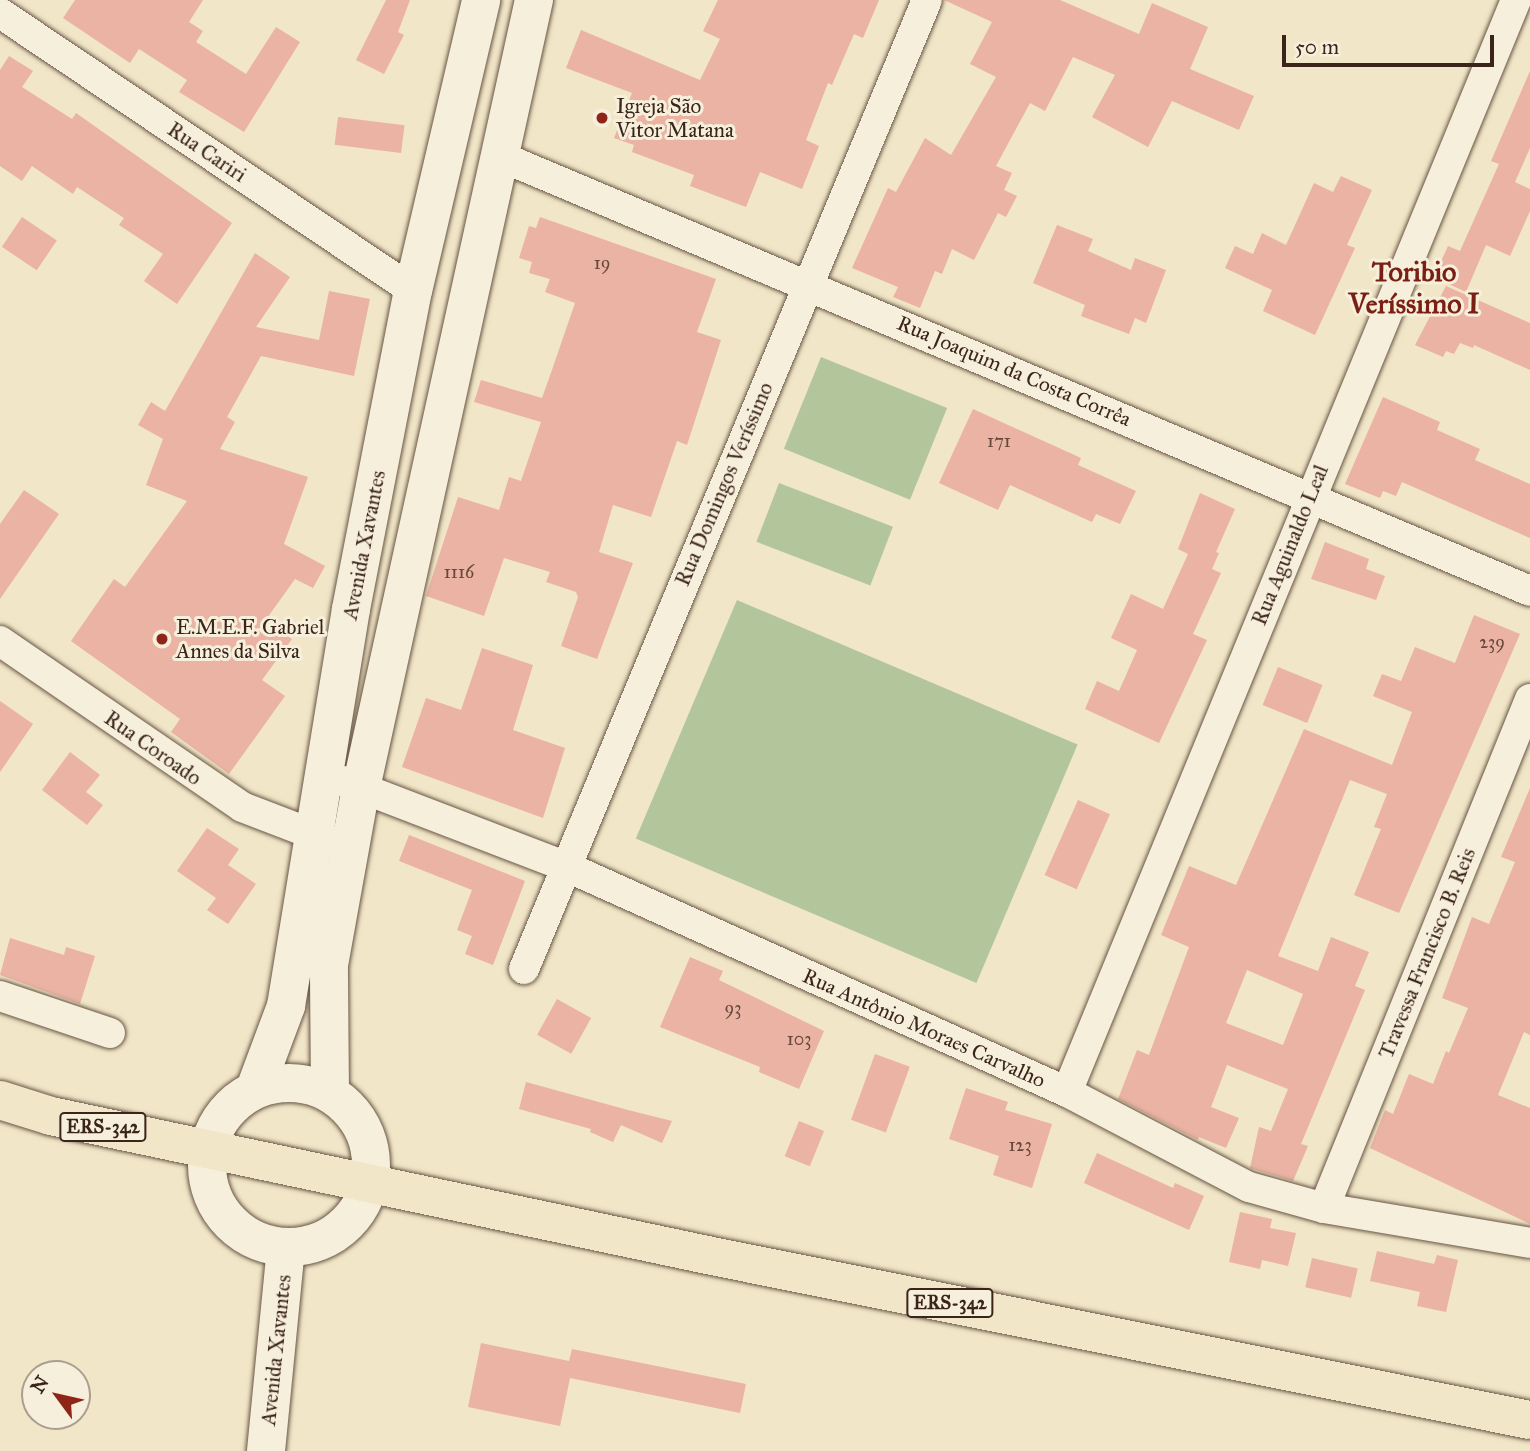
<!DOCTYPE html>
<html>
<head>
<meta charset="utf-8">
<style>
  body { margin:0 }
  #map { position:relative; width:1530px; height:1451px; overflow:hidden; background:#f1e6c7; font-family:"IM FELL Great Primer",serif }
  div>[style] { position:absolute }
  .green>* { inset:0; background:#b3c69b; transform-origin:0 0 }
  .building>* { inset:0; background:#eab3a3; transform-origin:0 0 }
  .roads { filter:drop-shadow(0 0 2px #685545) drop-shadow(0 0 2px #685545) }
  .street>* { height:30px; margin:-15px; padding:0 15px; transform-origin:15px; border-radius:15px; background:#f6efdb }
  .secondary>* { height:38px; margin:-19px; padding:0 19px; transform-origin:19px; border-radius:19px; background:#f6efdb }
  .secondary>.ring { margin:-19px; padding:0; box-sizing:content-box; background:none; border:38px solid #f6efdb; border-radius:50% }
  .primary>* { height:38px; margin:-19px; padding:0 19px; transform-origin:19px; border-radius:19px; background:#f1e6c7 }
  .dots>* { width:19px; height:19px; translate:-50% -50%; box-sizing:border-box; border:4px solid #f6efdb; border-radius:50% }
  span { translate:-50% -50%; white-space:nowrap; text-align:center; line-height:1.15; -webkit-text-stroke:6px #f6efdb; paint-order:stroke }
  .number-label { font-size:18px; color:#67483c }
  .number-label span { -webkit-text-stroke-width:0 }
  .shield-label span { padding:2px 5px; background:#f6efdb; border:2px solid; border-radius:5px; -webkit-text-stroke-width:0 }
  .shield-label { font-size:19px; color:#3b251a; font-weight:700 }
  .poi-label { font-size:21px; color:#3b251a }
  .left { translate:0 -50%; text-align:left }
  .street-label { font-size:21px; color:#3b251a }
  .district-label { font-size:28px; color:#7a1f14; font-weight:700 }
  .north { position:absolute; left:21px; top:1360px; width:70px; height:70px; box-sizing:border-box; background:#f6efdb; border:2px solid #ab9e8e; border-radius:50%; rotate:303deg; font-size:19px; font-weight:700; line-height:28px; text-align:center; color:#3b251a }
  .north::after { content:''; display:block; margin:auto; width:24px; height:32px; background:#8f2418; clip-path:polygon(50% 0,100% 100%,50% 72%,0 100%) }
  .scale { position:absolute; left:1282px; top:35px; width:212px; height:32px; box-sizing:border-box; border:4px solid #3b251a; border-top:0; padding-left:9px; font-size:21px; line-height:24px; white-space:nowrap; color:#3b251a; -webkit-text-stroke:5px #f6efdb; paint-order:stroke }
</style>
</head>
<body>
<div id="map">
  <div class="green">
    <i style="left:821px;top:357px;width:136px;height:99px;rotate:22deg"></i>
    <i style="left:779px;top:483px;width:122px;height:63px;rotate:21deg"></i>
    <i style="left:737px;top:600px;width:370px;height:259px;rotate:23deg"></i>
  </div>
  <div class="building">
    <i style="clip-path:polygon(75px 0,203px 0,189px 22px,203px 31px,196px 42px,246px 74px,276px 27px,300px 42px,244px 132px,179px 92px,187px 80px,139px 49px,130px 63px,63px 18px)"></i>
    <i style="clip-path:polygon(386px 0,410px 0,398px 32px,404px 35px,384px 74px,356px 60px)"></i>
    <i style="clip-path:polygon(718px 0,879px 0,863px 38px,854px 34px,832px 85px,828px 83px,806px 140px,819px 146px,802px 189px,760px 172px,746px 207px,690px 186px,694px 175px,632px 152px,634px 145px,614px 138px,632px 93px,566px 68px,581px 30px,700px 80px,720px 39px,703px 31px)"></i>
    <i style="clip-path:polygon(944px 0,1060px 0,1139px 34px,1152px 3px,1208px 27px,1190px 69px,1254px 96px,1239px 130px,1172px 101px,1148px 147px,1092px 117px,1115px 75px,1073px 57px,1045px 111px,1030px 103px,996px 166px,1012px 173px,1004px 190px,1017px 196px,1006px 217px,998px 213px,974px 260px,952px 249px,942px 274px,935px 271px,920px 308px,893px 297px,898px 287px,852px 268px,888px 188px,896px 192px,925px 138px,951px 155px,996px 77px,970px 64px,992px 22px)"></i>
    <i style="clip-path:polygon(9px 56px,33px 71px,22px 87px,72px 119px,76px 113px,232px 223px,177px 304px,144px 281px,163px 254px,119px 225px,124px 218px,77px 187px,73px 194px,32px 166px,22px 181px,0 166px,0 70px)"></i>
    <i style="clip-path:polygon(1530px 71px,1530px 148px,1515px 182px,1530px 189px,1530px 211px,1510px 256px,1486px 245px,1466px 292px,1434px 277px,1448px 246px,1460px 251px,1499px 164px,1491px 161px)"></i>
    <i style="left:338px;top:117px;width:67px;height:28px;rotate:7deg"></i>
    <i style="clip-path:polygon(1341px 176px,1372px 190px,1347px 245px,1355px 248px,1315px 335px,1263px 311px,1272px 290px,1225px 268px,1235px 246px,1253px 254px,1262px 233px,1286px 245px,1314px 183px,1333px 192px)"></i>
    <i style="left:22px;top:217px;width:42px;height:36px;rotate:34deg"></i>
    <i style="clip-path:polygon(540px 217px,716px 279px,697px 332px,721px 340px,687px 445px,677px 441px,651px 517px,613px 505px,599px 552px,633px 563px,597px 659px,561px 646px,578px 597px,576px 592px,546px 582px,550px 572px,504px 558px,484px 616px,426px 596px,458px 497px,499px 510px,509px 477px,521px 481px,541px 422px,474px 402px,481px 380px,542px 398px,553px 367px,575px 303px,545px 292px,550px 279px,529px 273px,532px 262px,519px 258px,529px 226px,536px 228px)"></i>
    <i style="clip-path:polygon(1057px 225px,1093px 239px,1088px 251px,1131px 270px,1135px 258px,1166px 270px,1146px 323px,1135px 318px,1129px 334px,1081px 316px,1085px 305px,1033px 283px)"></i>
    <i style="clip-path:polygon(255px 253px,290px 277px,256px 327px,319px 340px,329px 291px,370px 299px,354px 376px,261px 356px,227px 417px,235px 422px,220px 449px,308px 477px,284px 544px,325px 566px,313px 588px,295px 579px,265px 621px,292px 639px,262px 680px,285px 696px,229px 774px,171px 732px,180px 719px,71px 641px,114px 579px,125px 587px,187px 501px,146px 485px,163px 439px,138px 425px,151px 402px,165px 411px)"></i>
    <i style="clip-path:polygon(1446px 286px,1530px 323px,1530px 370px,1474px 345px,1473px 348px,1460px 343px,1454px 354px,1446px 351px,1443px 357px,1415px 345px)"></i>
    <i style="clip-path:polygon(1383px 397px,1440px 422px,1437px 430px,1480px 449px,1475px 460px,1530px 484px,1530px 538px,1402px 482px,1396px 496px,1383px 491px,1380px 498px,1345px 484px)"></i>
    <i style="clip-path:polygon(973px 409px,1081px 458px,1078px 465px,1136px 491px,1120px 524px,1096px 514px,1092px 522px,1010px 485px,998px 510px,939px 483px)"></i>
    <i style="clip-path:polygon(24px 490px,59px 514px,0 599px,0 524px)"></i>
    <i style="clip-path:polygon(1200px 493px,1235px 509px,1216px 552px,1219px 553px,1212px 569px,1221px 573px,1193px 634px,1207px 640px,1159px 743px,1085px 709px,1097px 681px,1119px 691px,1137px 650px,1111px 638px,1131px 594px,1163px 609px,1188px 554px,1178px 549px)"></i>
    <i style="clip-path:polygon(1325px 542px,1369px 559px,1366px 569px,1385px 576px,1376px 600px,1311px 579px)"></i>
    <i style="clip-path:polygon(evenodd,1474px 615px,1520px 634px,1399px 913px,1354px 895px,1381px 829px,1374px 827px,1387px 794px,1350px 780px,1278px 956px,1318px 971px,1331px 937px,1369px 952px,1355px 986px,1365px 990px,1301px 1144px,1308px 1146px,1293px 1181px,1250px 1168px,1259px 1127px,1271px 1131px,1288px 1089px,1227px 1065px,1211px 1107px,1239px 1118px,1226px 1148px,1199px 1137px,1198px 1140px,1118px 1099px,1137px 1050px,1149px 1055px,1189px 947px,1161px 935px,1189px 866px,1236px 885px,1304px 729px,1392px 765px,1412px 712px,1373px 696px,1382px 674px,1401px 681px,1415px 647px,1455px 663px,1474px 615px,1247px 970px,1303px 994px,1283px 1045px,1226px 1023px,1247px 970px)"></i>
    <i style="clip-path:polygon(482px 648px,533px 665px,513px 730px,565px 748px,543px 818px,402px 767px,426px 698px,461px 710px)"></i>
    <i style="left:1278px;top:667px;width:48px;height:41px;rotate:22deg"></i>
    <i style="clip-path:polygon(0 701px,33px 724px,0 772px)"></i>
    <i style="clip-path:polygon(70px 752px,100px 775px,86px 792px,103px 805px,87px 825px,42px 790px)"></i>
    <i style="clip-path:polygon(1530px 788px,1530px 1035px,1524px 1032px,1498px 1095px,1530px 1108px,1530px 1224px,1370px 1148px,1385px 1110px,1393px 1114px,1409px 1074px,1433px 1084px,1446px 1051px,1449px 1053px,1468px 1008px,1442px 998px,1472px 917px,1489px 924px,1515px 862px,1501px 857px)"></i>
    <i style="left:1078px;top:800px;width:35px;height:82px;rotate:24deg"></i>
    <i style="clip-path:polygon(207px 828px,239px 849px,228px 865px,256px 884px,228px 924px,207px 910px,216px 898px,177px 871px)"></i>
    <i style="clip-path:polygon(409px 835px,525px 881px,493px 965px,465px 954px,472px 936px,457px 930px,472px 890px,399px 861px)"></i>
    <i style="clip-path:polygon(10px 938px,64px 955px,66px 947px,95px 956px,80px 1004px,0 975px)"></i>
    <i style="clip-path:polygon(690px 957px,723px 971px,719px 980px,824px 1031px,799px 1089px,759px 1072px,760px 1067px,660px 1027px)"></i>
    <i style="left:557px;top:999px;width:39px;height:41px;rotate:29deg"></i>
    <i style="left:875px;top:1054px;width:37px;height:70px;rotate:20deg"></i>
    <i style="clip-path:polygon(526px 1082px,628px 1110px,672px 1121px,662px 1143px,621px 1125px,613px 1142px,590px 1132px,591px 1129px,519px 1109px)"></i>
    <i style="clip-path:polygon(966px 1088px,1008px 1102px,1005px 1110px,1052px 1124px,1032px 1188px,993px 1175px,999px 1156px,949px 1139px)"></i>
    <i style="left:799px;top:1121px;width:27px;height:38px;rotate:22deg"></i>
    <i style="clip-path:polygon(1097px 1153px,1173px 1188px,1175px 1183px,1204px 1196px,1189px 1230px,1084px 1183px)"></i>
    <i style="clip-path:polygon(1240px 1212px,1272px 1219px,1270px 1228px,1296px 1233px,1288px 1266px,1262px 1260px,1260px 1269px,1229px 1262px)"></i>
    <i style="clip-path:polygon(1377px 1251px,1434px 1264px,1437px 1255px,1458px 1260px,1446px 1312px,1417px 1306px,1420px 1292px,1370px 1281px)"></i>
    <i style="left:1312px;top:1258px;width:47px;height:30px;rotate:13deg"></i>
    <i style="clip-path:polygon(481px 1343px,569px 1361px,572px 1349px,746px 1384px,740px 1413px,570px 1378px,560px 1426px,468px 1407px)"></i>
  </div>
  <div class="roads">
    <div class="street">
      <i style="left:0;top:13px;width:498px;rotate:33.9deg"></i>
      <i style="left:497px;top:155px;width:1121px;rotate:22.88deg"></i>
      <i style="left:0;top:641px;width:293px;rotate:34.4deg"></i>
      <i style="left:242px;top:807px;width:97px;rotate:21deg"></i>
      <i style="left:343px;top:781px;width:238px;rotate:21deg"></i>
      <i style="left:565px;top:866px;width:551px;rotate:24.24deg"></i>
      <i style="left:1067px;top:1092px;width:205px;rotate:27.6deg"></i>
      <i style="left:1249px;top:1187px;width:78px;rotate:15.6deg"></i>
      <i style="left:1324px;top:1208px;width:209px;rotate:9.6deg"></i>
      <i style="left:524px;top:969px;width:1049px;rotate:-67.42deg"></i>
      <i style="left:0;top:996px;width:116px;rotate:18.6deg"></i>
      <i style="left:1067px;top:1092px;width:1181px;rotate:-67.65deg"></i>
      <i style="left:1324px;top:1208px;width:549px;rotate:-67.97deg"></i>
    </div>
    <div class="secondary">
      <i class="ring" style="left:207px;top:1083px;width:126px;height:126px"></i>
      <i style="left:255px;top:1089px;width:89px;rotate:-69.5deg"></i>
      <i style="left:286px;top:1006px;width:402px;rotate:-80.7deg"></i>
      <i style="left:351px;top:609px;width:324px;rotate:-79deg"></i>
      <i style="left:413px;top:291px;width:299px;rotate:-76.8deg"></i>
      <i style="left:330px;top:1092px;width:127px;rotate:-90.5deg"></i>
      <i style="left:329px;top:965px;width:180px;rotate:-79.8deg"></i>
      <i style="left:361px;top:788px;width:807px;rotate:-77.62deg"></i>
      <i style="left:266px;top:1451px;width:204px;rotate:-84.4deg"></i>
    </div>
    <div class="primary">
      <i style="left:0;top:1100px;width:53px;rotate:17.4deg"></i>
      <i style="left:51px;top:1116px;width:671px;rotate:11.96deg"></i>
      <i style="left:707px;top:1255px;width:839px;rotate:11.34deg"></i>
    </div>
  </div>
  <div class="dots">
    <i style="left:602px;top:118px;background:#8f2418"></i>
    <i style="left:162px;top:639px;background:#8f2418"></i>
  </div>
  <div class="number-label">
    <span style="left:602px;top:263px">19</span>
    <span style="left:999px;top:441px">171</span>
    <span style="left:459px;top:572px">1116</span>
    <span style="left:1492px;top:642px">239</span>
    <span style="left:733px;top:1008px">93</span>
    <span style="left:799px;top:1039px">103</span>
    <span style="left:1020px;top:1145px">123</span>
  </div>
  <div class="shield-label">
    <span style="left:103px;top:1127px">ERS-342</span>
    <span style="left:950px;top:1303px">ERS-342</span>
  </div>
  <div class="poi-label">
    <span class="left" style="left:616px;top:118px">Igreja São<br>Vitor Matana</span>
    <span class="left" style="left:176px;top:639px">E.M.E.F. Gabriel<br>Annes da Silva</span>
  </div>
  <div class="street-label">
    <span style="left:207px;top:152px;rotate:34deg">Rua Cariri</span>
    <span style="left:1014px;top:371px;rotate:23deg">Rua Joaquim da Costa Corrêa</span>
    <span style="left:724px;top:484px;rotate:-67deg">Rua Domingos Veríssimo</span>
    <span style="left:364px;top:545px;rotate:-79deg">Avenida Xavantes</span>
    <span style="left:1290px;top:545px;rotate:-68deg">Rua Aguinaldo Leal</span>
    <span style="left:153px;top:748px;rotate:35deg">Rua Coroado</span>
    <span style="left:1427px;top:953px;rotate:-68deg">Travessa Francisco B. Reis</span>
    <span style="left:924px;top:1028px;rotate:24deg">Rua Antônio Moraes Carvalho</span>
    <span style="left:276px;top:1350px;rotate:-84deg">Avenida Xavantes</span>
  </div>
  <div class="district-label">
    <span style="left:1414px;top:288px">Toribio<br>Veríssimo I</span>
  </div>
  <div class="north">N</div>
  <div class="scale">50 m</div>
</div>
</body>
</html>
